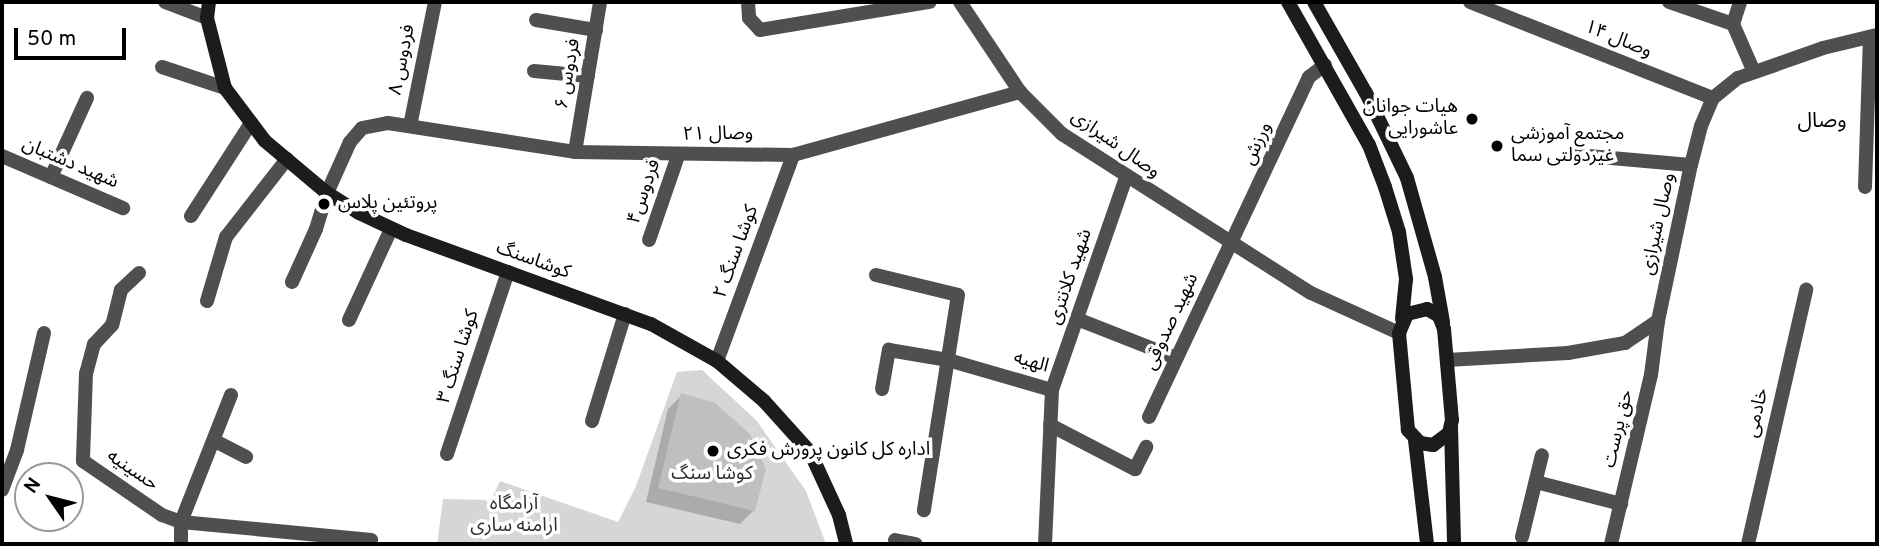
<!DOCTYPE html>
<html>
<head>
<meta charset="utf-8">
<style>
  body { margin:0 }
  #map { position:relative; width:1879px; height:546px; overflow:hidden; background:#fff; font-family:Overpass,"Noto Sans Arabic",sans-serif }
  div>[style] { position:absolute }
  .green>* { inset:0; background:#d6d6d6 }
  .shadow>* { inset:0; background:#0003 }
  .building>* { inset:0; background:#bfbfbf }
  .street>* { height:14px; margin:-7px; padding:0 7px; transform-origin:7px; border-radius:7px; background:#4f4f4f }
  .secondary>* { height:14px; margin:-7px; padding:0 7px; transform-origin:7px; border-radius:7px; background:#1c1c1c }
  .dots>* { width:19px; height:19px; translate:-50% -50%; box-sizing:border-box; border:4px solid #fff; border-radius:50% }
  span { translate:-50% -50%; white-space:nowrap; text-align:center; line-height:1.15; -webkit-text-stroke:7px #fff; paint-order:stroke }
  .street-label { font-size:19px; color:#000 }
  .poi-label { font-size:19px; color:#000 }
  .right { translate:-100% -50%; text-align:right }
  .left { translate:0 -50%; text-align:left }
  .park-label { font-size:19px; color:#2d2d2d }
  .neighbourhood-label { font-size:21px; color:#000 }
  .frame { position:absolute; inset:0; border:4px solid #000; pointer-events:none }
  .north { position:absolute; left:14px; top:462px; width:70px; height:70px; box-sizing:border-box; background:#fff; border:2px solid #999; border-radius:50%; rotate:305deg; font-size:19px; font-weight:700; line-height:28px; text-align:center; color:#000 }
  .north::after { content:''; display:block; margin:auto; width:24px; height:32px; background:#000; clip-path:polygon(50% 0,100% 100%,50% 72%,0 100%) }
  .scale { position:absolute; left:14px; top:28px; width:112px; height:32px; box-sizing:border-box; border:4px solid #000; border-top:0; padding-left:9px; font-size:21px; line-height:24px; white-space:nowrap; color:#000; -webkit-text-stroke:5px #fff; paint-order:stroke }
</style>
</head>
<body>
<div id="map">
  <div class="green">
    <i style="clip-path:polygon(702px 370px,756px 420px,806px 491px,826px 544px,437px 544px,443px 499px,491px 500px,500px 481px,618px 522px,636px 486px,677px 372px)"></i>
  </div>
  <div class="shadow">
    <i style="clip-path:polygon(682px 395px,754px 510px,740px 524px,646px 502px,668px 409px)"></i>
  </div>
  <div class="building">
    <i style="clip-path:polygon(681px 393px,715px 403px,750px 434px,766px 469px,755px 511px,658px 488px)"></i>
  </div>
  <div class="street">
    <i style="left:165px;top:2px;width:45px;rotate:20.9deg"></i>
    <i style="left:748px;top:2px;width:16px;rotate:86deg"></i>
    <i style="left:749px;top:18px;width:16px;rotate:47deg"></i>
    <i style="left:760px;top:30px;width:172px;rotate:-9.4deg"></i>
    <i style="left:960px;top:2px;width:108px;rotate:56.3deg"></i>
    <i style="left:1020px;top:92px;width:59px;rotate:45deg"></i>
    <i style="left:1062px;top:134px;width:295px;rotate:32.6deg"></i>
    <i style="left:1311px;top:293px;width:97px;rotate:24.4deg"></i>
    <i style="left:1470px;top:2px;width:261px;rotate:21.6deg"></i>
    <i style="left:1669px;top:2px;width:68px;rotate:19deg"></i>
    <i style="left:1733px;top:24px;width:52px;rotate:66.4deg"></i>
    <i style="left:536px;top:20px;width:61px;rotate:9.5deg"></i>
    <i style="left:1733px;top:24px;width:23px;rotate:-72deg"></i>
    <i style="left:162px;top:67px;width:66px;rotate:18.4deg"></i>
    <i style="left:534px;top:71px;width:54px;rotate:5.3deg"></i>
    <i style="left:410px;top:126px;width:126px;rotate:-78.6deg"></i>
    <i style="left:575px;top:152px;width:152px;rotate:-80.5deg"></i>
    <i style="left:1577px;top:155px;width:114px;rotate:5deg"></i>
    <i style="left:2px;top:156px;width:132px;rotate:23.3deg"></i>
    <i style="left:51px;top:177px;width:87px;rotate:-65.5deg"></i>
    <i style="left:1865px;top:187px;width:150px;rotate:-88.1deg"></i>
    <i style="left:191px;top:216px;width:111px;rotate:-57.2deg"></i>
    <i style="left:649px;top:240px;width:89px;rotate:-71deg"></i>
    <i style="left:139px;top:273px;width:25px;rotate:137deg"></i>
    <i style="left:121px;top:290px;width:36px;rotate:104deg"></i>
    <i style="left:112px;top:325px;width:26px;rotate:133deg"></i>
    <i style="left:94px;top:344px;width:30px;rotate:105deg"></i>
    <i style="left:86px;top:373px;width:88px;rotate:92deg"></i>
    <i style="left:83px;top:461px;width:96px;rotate:34.4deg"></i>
    <i style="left:162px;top:515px;width:20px;rotate:20deg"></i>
    <i style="left:181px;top:522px;width:22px;rotate:90deg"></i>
    <i style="left:876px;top:275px;width:84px;rotate:13.7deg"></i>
    <i style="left:958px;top:295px;width:218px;rotate:99deg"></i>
    <i style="left:292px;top:282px;width:58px;rotate:-65.6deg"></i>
    <i style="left:316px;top:229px;width:38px;rotate:-73deg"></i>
    <i style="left:327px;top:193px;width:56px;rotate:-65.7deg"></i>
    <i style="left:350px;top:142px;width:18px;rotate:-49deg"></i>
    <i style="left:362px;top:128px;width:26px;rotate:-11deg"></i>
    <i style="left:388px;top:123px;width:189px;rotate:8.8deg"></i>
    <i style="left:575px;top:152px;width:218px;rotate:0.8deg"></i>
    <i style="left:793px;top:155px;width:236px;rotate:-15.5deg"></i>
    <i style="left:207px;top:301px;width:67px;rotate:-73.5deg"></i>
    <i style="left:226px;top:237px;width:99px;rotate:-52deg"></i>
    <i style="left:1077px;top:319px;width:106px;rotate:21.5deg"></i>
    <i style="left:349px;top:320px;width:100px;rotate:-65.2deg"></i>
    <i style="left:1447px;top:360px;width:121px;rotate:-3.3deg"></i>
    <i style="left:1568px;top:353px;width:58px;rotate:-10deg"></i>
    <i style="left:1625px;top:343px;width:40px;rotate:-34deg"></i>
    <i style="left:717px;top:361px;width:220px;rotate:-69.7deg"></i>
    <i style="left:882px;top:389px;width:40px;rotate:-80deg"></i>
    <i style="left:889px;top:350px;width:60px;rotate:9.6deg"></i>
    <i style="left:948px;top:360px;width:108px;rotate:16.1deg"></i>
    <i style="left:1052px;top:390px;width:154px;rotate:92.6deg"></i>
    <i style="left:1052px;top:390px;width:225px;rotate:-70.8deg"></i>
    <i style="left:231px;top:395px;width:136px;rotate:111.5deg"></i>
    <i style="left:181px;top:522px;width:191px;rotate:5.4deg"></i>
    <i style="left:1149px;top:417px;width:376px;rotate:-64.8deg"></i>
    <i style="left:1309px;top:77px;width:20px;rotate:-37deg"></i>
    <i style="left:592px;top:421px;width:112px;rotate:-72.9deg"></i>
    <i style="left:1050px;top:425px;width:96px;rotate:27.4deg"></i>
    <i style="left:1135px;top:469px;width:25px;rotate:-63deg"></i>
    <i style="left:215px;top:441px;width:35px;rotate:27deg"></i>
    <i style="left:447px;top:454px;width:192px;rotate:-71.5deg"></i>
    <i style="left:1536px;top:482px;width:88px;rotate:14.5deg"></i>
    <i style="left:2px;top:490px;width:43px;rotate:-69.4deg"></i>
    <i style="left:17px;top:450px;width:120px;rotate:-77deg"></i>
    <i style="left:1522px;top:537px;width:84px;rotate:-76.3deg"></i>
    <i style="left:895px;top:540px;width:21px;rotate:11deg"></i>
    <i style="left:1611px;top:544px;width:174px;rotate:-76.7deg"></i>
    <i style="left:1651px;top:375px;width:54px;rotate:-82.6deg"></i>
    <i style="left:1658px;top:321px;width:159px;rotate:-78.1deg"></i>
    <i style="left:1691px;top:165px;width:40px;rotate:-75.6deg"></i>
    <i style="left:1701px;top:126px;width:30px;rotate:-67deg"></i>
    <i style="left:1713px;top:98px;width:32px;rotate:-39deg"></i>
    <i style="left:1738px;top:78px;width:90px;rotate:-19.4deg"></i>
    <i style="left:1823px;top:48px;width:56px;rotate:-13.5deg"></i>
    <i style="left:1748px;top:544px;width:261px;rotate:-77.1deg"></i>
  </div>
  <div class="secondary">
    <i style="left:209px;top:2px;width:16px;rotate:97deg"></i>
    <i style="left:207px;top:18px;width:72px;rotate:75.6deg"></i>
    <i style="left:225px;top:88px;width:66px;rotate:53deg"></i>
    <i style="left:265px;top:141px;width:81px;rotate:40deg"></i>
    <i style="left:327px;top:193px;width:38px;rotate:32deg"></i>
    <i style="left:359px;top:213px;width:52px;rotate:25.1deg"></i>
    <i style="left:406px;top:235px;width:261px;rotate:20deg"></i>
    <i style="left:651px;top:324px;width:76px;rotate:29.3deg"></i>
    <i style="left:717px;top:361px;width:62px;rotate:40.4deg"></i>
    <i style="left:764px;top:401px;width:69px;rotate:48deg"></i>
    <i style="left:810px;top:452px;width:69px;rotate:65.3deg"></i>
    <i style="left:839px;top:515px;width:30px;rotate:76deg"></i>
    <i style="left:1288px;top:2px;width:164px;rotate:60.5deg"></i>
    <i style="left:1369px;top:145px;width:45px;rotate:69.1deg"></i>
    <i style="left:1385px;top:187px;width:47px;rotate:72.7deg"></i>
    <i style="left:1399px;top:232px;width:48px;rotate:81.5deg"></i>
    <i style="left:1406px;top:279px;width:40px;rotate:95.7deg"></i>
    <i style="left:1314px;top:2px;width:105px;rotate:60.3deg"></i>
    <i style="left:1366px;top:93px;width:94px;rotate:64.2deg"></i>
    <i style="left:1407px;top:178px;width:103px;rotate:74.2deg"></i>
    <i style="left:1435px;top:277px;width:46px;rotate:79.9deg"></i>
    <i style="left:1427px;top:309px;width:14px;rotate:30deg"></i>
    <i style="left:1439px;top:316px;width:14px;rotate:69deg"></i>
    <i style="left:1444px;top:329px;width:91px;rotate:85deg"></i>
    <i style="left:1452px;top:420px;width:13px;rotate:103deg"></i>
    <i style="left:1449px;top:433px;width:20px;rotate:143deg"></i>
    <i style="left:1433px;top:445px;width:13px;rotate:-171deg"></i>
    <i style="left:1420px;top:443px;width:18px;rotate:-133deg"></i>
    <i style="left:1408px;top:430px;width:97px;rotate:-95.3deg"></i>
    <i style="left:1399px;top:333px;width:21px;rotate:-67deg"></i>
    <i style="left:1407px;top:314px;width:21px;rotate:-14deg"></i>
    <i style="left:1451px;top:427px;width:117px;rotate:88.5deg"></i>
    <i style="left:1415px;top:440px;width:105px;rotate:83.4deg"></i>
  </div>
  <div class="dots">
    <i style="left:1472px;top:119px;background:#000"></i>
    <i style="left:1497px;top:146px;background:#000"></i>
    <i style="left:324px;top:204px;background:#000"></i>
    <i style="left:713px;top:451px;background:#000"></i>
  </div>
  <div class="street-label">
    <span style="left:1618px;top:40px;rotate:22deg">وصال ۱۴</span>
    <span style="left:403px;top:60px;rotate:-79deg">فردوس ۸</span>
    <span style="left:569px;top:74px;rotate:-80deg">فردوس ۶</span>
    <span style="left:718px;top:135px;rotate:-1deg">وصال ۲۱</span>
    <span style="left:1258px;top:144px;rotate:-65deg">ورزش</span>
    <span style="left:1115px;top:145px;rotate:35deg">وصال شیرازی</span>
    <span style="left:70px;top:164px;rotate:23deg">شهید دشتبان</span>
    <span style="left:645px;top:192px;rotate:-71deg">فردوس۴</span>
    <span style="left:1659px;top:224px;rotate:-78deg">وصال شیرازی</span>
    <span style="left:737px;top:252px;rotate:-70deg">کوشا سنگ ۲</span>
    <span style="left:533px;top:261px;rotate:20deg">کوشاسنگ</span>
    <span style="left:1071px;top:277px;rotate:-71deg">شهید کلانتری</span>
    <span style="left:1172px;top:322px;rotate:-65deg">شهید صدوقی</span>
    <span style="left:459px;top:357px;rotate:-72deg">کوشا سنگ ۳</span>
    <span style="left:1031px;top:363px;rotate:16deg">الهیه</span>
    <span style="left:1758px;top:413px;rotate:-77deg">خادمی</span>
    <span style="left:1619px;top:429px;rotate:-77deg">حق پرست</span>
    <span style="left:132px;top:471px;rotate:34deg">حسینیه</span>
  </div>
  <div class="poi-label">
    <span class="right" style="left:1458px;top:119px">هیات جوانان<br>عاشورایی</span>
    <span class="left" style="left:1511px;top:146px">مجتمع آموزشی<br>غیردولتی سما</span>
    <span class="left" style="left:338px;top:204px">پروتئین پلاس</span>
    <span class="left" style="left:727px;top:451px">اداره کل کانون پرورش فکری</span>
  </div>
  <div class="park-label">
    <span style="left:712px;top:475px">کوشا سنگ</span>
    <span style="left:514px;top:516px">آرامگاه<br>ارامنه ساری</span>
  </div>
  <div class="neighbourhood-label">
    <span style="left:1822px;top:122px">وصال</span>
  </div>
  <div class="frame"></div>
  <div class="north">N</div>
  <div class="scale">50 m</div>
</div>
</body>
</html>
